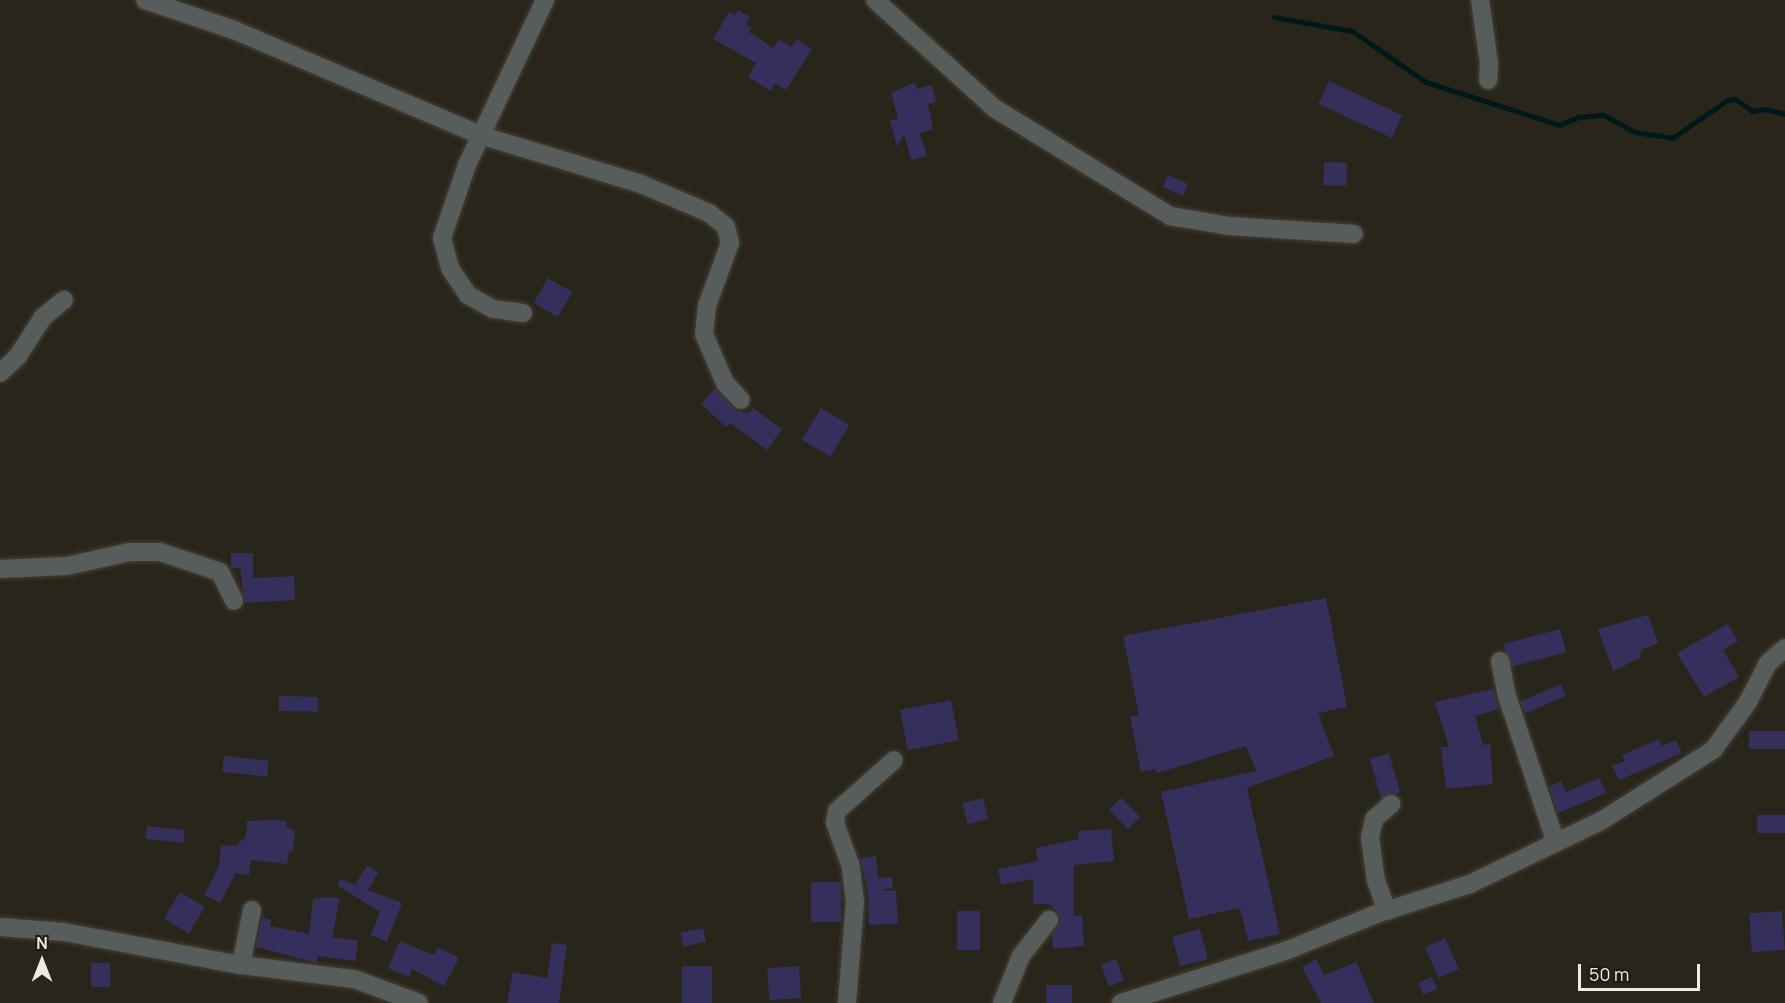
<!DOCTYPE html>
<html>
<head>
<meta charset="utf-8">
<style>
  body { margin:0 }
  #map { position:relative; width:1785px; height:1003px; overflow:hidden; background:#2a251a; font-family:Manrope,sans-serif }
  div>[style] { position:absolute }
  .stream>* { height:5px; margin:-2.5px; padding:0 2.5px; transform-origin:2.5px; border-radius:2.5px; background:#01181a }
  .building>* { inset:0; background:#352f5c; transform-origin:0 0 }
  .roads { filter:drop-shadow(0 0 2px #454136) drop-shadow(0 0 2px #454136) }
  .minor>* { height:18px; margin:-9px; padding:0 9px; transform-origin:9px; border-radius:9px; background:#565d5a }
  span { translate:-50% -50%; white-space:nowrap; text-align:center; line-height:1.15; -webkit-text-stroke:4.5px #201c11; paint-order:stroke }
  .north { position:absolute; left:12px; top:931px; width:60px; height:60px; -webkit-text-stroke:4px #201c11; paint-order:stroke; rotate:0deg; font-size:16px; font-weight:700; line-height:24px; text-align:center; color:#eeebe4 }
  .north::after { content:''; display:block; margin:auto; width:21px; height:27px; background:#eeebe4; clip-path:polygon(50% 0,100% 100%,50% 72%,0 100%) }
  .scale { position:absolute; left:1578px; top:964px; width:122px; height:27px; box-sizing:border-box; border:3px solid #eeebe4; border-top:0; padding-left:8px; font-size:18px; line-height:21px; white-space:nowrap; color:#eeebe4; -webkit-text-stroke:4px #201c11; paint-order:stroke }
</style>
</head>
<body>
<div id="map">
  <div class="stream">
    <i style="left:1274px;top:17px;width:79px;rotate:10.2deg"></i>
    <i style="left:1352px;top:31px;width:90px;rotate:34.6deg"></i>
    <i style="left:1426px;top:82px;width:140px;rotate:17.9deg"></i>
    <i style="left:1559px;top:125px;width:22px;rotate:-22deg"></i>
    <i style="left:1579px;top:117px;width:25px;rotate:-5deg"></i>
    <i style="left:1604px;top:115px;width:35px;rotate:29deg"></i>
    <i style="left:1635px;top:132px;width:37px;rotate:9deg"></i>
    <i style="left:1672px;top:138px;width:68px;rotate:-34.2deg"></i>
    <i style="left:1728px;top:100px;width:7px;rotate:-8deg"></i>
    <i style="left:1735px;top:99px;width:21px;rotate:35deg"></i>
    <i style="left:1752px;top:111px;width:13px;rotate:-9deg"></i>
    <i style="left:1765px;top:109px;width:21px;rotate:14deg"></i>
  </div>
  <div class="building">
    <i style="clip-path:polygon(738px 10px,750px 17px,746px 25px,752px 28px,749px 32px,773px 48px,779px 39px,791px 47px,797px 39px,812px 49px,786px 90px,775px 83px,771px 91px,748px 77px,756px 63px,713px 39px,729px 12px,735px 15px)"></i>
    <i style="left:1329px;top:81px;width:81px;height:25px;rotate:25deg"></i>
    <i style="clip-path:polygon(915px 82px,916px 89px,932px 85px,936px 102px,928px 104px,933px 129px,920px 133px,927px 156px,911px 160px,904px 134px,897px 147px,890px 120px,898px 119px,891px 93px)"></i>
    <i style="left:1324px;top:162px;width:23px;height:23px;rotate:2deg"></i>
    <i style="left:1168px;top:175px;width:22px;height:13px;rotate:24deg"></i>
    <i style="left:548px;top:278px;width:28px;height:29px;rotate:30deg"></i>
    <i style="clip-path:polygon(715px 388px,737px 411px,749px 413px,753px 408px,782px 429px,767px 450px,730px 423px,726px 427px,701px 404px)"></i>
    <i style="left:821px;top:408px;width:33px;height:37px;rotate:31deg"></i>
    <i style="clip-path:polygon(231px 553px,253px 553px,253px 578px,294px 576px,295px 600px,245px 603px,240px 568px,231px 568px)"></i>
    <i style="clip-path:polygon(1326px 598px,1347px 707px,1318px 713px,1334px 756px,1247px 788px,1280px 934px,1248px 941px,1240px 908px,1189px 919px,1161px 792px,1256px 771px,1246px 746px,1157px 773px,1156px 769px,1141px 772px,1130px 717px,1139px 715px,1123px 636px)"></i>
    <i style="clip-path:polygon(1648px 615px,1658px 643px,1641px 650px,1640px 658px,1613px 671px,1598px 629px)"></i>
    <i style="clip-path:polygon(1728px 624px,1738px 641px,1723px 650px,1739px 677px,1704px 697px,1677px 653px)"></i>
    <i style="left:1560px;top:629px;width:24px;height:58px;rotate:75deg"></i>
    <i style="left:1561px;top:684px;width:13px;height:44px;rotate:67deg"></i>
    <i style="clip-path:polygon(1493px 689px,1499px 709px,1475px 716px,1483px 745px,1490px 744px,1493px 784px,1446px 789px,1441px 747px,1449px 747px,1435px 702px)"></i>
    <i style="left:279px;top:696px;width:39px;height:15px;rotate:1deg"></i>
    <i style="left:951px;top:700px;width:41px;height:52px;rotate:79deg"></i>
    <i style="left:1749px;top:731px;width:36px;height:18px"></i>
    <i style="clip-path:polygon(1659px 739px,1662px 746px,1676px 740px,1682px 753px,1619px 780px,1612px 766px,1625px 761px,1622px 755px)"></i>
    <i style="left:1389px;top:753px;width:41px;height:20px;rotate:74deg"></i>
    <i style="left:224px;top:756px;width:45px;height:16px;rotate:6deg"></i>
    <i style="clip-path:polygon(1599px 778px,1606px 793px,1558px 813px,1549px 787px,1561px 781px,1566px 792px)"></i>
    <i style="left:983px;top:798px;width:22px;height:21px;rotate:77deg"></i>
    <i style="left:1121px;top:798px;width:27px;height:17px;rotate:45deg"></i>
    <i style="left:1757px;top:815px;width:28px;height:18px"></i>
    <i style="clip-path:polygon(271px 820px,286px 821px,286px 826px,295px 831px,293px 852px,289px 851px,287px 864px,251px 860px,249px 875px,236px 873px,220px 903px,204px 895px,219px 866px,221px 845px,235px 846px,246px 837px,247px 821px)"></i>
    <i style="left:147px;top:826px;width:38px;height:13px;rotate:6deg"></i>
    <i style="clip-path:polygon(1111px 829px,1114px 861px,1074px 865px,1074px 916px,1082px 915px,1084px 946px,1053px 949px,1052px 934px,1060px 922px,1059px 915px,1050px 904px,1033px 904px,1033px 879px,1001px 885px,998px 869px,1038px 861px,1036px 848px,1079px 839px,1078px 831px)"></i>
    <i style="clip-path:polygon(876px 856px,878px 878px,892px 877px,893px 888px,880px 890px,896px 891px,898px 924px,869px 925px,868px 891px,860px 858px)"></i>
    <i style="clip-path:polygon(367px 865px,378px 873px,368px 890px,402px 903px,387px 942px,371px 935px,380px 912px,337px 885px,340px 879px,355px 885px)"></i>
    <i style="left:841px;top:882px;width:40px;height:30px;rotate:90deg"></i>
    <i style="left:180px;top:892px;width:29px;height:31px;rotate:31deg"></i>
    <i style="clip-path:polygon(325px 897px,340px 898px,332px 937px,358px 941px,355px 961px,318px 956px,317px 963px,256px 947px,262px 918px,271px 920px,270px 926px,309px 934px,313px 899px)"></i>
    <i style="left:957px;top:911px;width:23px;height:39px"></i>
    <i style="left:1782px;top:911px;width:39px;height:33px;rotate:86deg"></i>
    <i style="left:703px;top:928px;width:14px;height:23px;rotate:78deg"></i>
    <i style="left:1200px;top:929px;width:31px;height:29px;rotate:75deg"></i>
    <i style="left:1445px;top:938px;width:34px;height:22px;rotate:66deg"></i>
    <i style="clip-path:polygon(400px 941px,434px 955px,438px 947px,459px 958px,444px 986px,412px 969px,409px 977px,388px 968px)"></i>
    <i style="clip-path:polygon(552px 943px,567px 945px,559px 1003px,507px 1003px,513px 972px,547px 978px)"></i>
    <i style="left:1116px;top:959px;width:23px;height:16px;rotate:70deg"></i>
    <i style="clip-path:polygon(1316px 959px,1324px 975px,1356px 962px,1374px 1003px,1321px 1003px,1302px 967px)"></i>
    <i style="left:91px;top:963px;width:19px;height:24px"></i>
    <i style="left:682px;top:966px;width:30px;height:37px"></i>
    <i style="left:799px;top:966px;width:32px;height:32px;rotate:86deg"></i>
    <i style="left:1432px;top:977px;width:13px;height:15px;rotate:67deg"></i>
    <i style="left:1046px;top:985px;width:26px;height:18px"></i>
  </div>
  <div class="roads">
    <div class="minor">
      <i style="left:145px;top:0;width:94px;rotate:18.6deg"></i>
      <i style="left:234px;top:30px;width:271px;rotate:23.1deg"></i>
      <i style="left:483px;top:136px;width:165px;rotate:16.9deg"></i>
      <i style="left:641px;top:184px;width:74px;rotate:23.1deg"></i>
      <i style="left:709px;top:213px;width:22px;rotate:39deg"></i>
      <i style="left:726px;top:227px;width:16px;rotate:76deg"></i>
      <i style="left:730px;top:243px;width:67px;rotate:110.1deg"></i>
      <i style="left:707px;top:306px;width:28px;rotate:96deg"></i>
      <i style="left:704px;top:334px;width:53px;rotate:66.8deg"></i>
      <i style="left:725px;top:383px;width:23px;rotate:47deg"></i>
      <i style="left:875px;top:0;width:161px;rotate:42.2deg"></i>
      <i style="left:994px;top:108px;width:206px;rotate:31.5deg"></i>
      <i style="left:1170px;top:216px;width:61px;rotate:9.5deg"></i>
      <i style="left:1230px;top:226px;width:124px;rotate:3.7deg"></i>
      <i style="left:1480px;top:0;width:64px;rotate:81.9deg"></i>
      <i style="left:1489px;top:63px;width:17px;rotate:93deg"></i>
      <i style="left:523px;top:313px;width:30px;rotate:-172deg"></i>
      <i style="left:493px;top:309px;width:29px;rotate:-151deg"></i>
      <i style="left:468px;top:295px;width:32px;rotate:-124deg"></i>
      <i style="left:450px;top:268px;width:31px;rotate:-105deg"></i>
      <i style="left:442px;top:238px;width:77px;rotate:-71.1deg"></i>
      <i style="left:467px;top:165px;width:183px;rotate:-64.7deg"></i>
      <i style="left:0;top:373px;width:25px;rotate:-43deg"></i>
      <i style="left:18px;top:356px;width:46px;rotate:-57.3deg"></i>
      <i style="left:43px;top:317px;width:27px;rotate:-39deg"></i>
      <i style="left:0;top:569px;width:67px;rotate:-2.6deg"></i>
      <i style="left:67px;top:566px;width:64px;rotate:-12.7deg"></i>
      <i style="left:129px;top:552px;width:31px"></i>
      <i style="left:160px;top:552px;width:63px;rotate:18.4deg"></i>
      <i style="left:220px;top:572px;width:32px;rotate:64deg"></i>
      <i style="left:1500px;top:661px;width:36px;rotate:79deg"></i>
      <i style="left:1507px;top:696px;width:155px;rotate:71.6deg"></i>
      <i style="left:1387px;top:911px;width:32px;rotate:-110deg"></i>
      <i style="left:1376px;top:881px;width:44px;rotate:-97.8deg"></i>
      <i style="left:1370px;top:837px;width:18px;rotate:-77deg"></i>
      <i style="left:1374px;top:819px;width:23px;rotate:-41deg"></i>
      <i style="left:0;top:927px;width:64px;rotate:4.5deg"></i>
      <i style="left:64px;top:932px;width:180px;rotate:10.6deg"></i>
      <i style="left:241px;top:965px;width:114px;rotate:7.1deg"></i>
      <i style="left:354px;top:979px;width:69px;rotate:20.3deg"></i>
      <i style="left:241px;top:965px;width:56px;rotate:-78.7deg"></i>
      <i style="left:847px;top:1003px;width:101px;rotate:-85.5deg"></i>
      <i style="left:855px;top:902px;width:38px;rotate:-97deg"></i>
      <i style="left:850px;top:864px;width:44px;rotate:-110.1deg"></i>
      <i style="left:835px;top:823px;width:12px;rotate:-81deg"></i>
      <i style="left:837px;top:811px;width:76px;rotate:-41.8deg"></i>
      <i style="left:1002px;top:1003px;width:51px;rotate:-68deg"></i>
      <i style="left:1021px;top:956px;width:46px;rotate:-52.1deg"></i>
      <i style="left:1121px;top:1003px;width:175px;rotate:-17.6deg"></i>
      <i style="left:1288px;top:950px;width:95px;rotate:-22.2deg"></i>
      <i style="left:1376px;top:914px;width:99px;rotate:-17.7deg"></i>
      <i style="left:1470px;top:884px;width:145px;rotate:-25.7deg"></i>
      <i style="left:1601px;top:821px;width:133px;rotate:-32.4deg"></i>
      <i style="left:1713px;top:750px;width:59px;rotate:-53.9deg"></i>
      <i style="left:1748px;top:702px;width:44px;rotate:-62.9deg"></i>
      <i style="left:1768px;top:663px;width:23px;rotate:-41deg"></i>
    </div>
  </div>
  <div class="north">N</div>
  <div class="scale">50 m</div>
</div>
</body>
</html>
